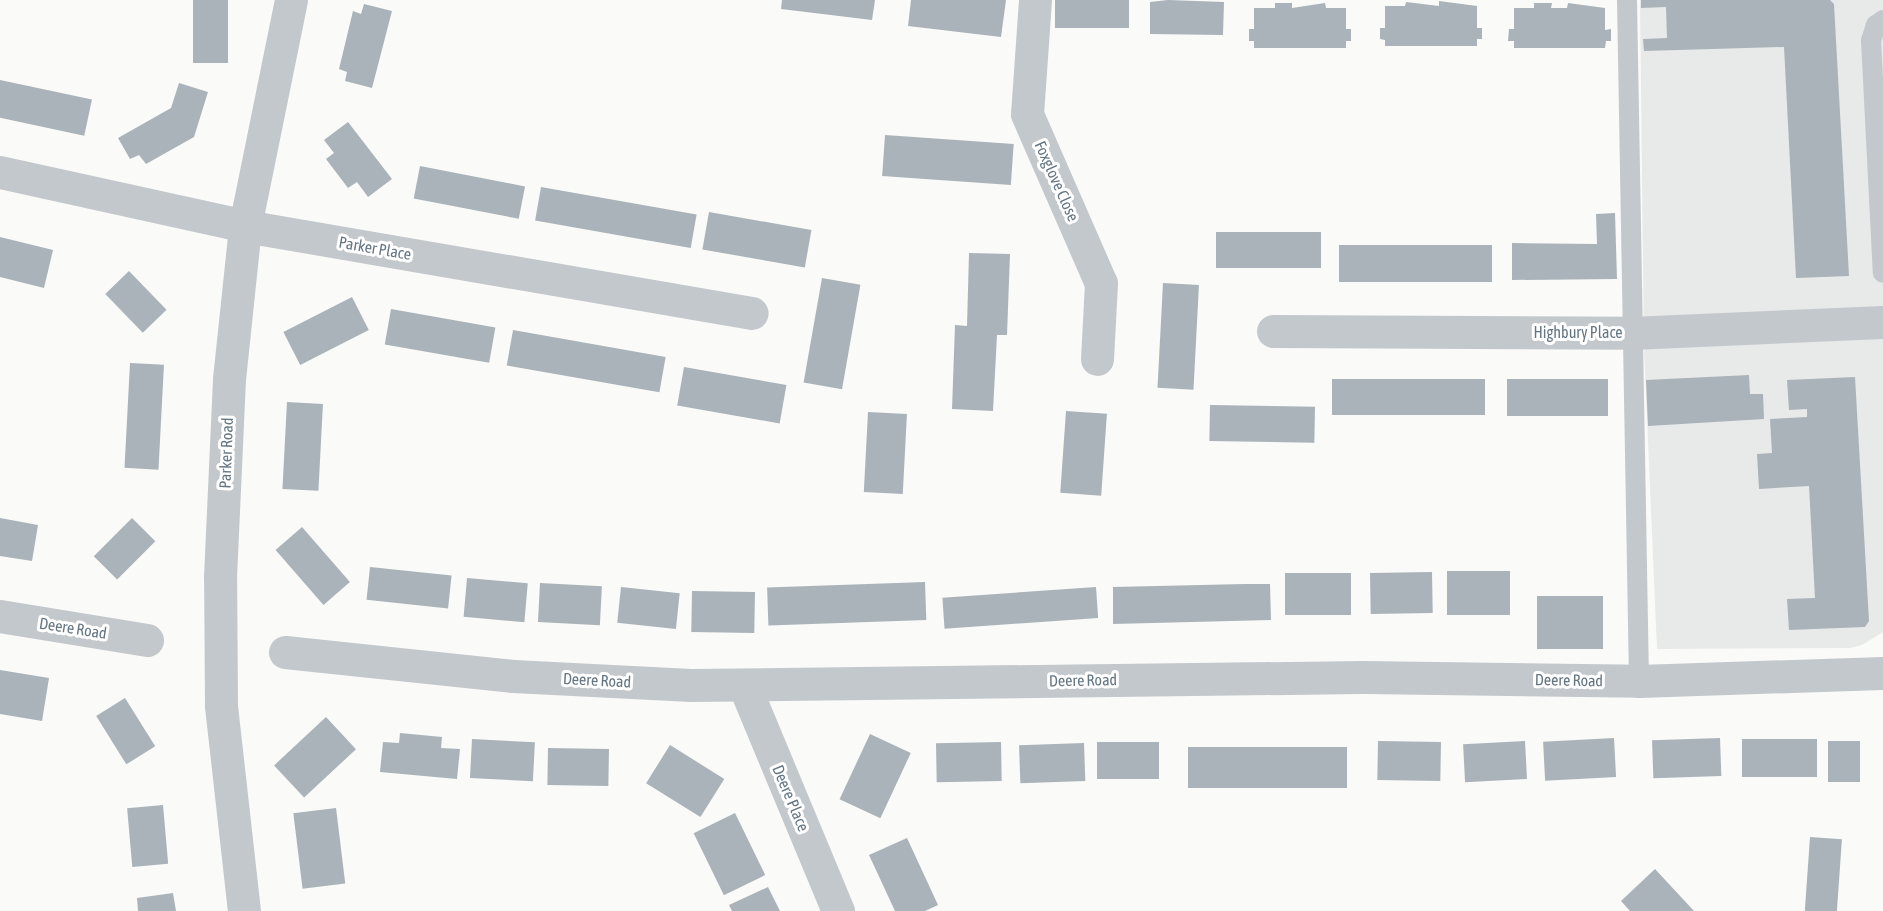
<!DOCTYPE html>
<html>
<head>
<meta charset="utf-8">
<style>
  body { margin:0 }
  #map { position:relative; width:1883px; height:911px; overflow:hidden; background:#fafaf8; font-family:"Asap Condensed",sans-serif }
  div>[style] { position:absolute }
  .built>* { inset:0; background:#e8e9e9 }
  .building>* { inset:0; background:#aab3b9; transform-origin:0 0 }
  .service>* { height:20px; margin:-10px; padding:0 10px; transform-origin:10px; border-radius:10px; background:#c3c8cc }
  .minor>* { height:33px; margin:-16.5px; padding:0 16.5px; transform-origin:16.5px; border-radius:16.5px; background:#c3c8cc }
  span { translate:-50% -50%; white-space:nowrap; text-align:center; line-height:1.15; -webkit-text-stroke:6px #fff; paint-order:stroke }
  .street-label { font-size:16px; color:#657683 }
</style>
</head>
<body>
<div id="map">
  <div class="built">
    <i style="clip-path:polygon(1640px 0,1883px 0,1883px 632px,1862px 645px,1850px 648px,1657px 649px,1644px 348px)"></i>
  </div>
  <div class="building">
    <i style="left:193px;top:0;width:35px;height:63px"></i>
    <i style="clip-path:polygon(782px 0,875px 0,872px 20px,781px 9px)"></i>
    <i style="clip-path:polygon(911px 0,1006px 0,1001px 37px,908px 26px)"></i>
    <i style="left:1055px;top:0;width:74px;height:28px"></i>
    <i style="clip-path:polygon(1168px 0,1224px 2px,1223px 35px,1150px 34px,1150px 2px)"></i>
    <i style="clip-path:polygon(1641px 0,1830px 0,1834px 4px,1849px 276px,1796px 278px,1784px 47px,1644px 51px,1643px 39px,1667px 38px,1666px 7px,1641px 8px)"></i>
    <i style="clip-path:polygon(1439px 1px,1477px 6px,1477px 28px,1482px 28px,1482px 39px,1477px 39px,1477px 46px,1385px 46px,1385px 40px,1380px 39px,1380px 28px,1385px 28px,1385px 6px,1405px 6px,1406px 2px,1439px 6px)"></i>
    <i style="clip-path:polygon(1275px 3px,1292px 3px,1292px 8px,1325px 3px,1326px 8px,1346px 8px,1346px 29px,1351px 29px,1351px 41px,1346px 41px,1346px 48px,1254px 48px,1254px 41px,1249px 41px,1249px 29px,1254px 29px,1254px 8px,1275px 8px)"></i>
    <i style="clip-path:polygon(1534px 3px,1552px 3px,1551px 8px,1567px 8px,1568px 3px,1605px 8px,1605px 30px,1611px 29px,1611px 41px,1606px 41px,1605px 48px,1514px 48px,1514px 41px,1508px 41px,1509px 29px,1514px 29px,1514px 8px,1534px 8px)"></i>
    <i style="clip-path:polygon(364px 4px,392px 11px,372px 88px,345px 81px,347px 72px,339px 69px,353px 11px,361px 14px)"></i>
    <i style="left:0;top:80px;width:94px;height:37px;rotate:12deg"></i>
    <i style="clip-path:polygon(179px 83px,208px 92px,194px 137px,146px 164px,139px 155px,130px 159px,118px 138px,171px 108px)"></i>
    <i style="clip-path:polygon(348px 122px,392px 179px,368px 197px,357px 182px,348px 188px,326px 159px,334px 153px,324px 140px)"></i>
    <i style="left:885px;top:135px;width:129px;height:41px;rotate:4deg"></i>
    <i style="left:420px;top:166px;width:107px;height:33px;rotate:11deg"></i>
    <i style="left:541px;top:187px;width:158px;height:34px;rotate:10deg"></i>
    <i style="left:709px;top:212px;width:104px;height:38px;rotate:10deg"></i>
    <i style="clip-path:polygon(1615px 213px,1617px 279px,1512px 280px,1512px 243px,1597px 244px,1596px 214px)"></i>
    <i style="left:1321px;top:232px;width:36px;height:105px;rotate:90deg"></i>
    <i style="clip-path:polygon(0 237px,53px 250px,44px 288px,0 277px)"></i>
    <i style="left:1339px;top:245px;width:153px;height:37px"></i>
    <i style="clip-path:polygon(969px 253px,1010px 254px,1007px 335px,997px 335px,993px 411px,952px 409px,955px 325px,967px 326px)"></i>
    <i style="left:129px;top:271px;width:54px;height:33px;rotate:46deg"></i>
    <i style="left:822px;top:278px;width:39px;height:106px;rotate:10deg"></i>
    <i style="left:1163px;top:283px;width:36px;height:105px;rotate:3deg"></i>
    <i style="left:352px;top:297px;width:37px;height:77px;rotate:63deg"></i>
    <i style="left:391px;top:309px;width:106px;height:36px;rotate:10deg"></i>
    <i style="left:513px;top:330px;width:155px;height:36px;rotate:10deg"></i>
    <i style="left:130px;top:363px;width:34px;height:105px;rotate:3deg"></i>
    <i style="left:684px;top:367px;width:104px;height:39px;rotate:10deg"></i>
    <i style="clip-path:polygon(1749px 375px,1750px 394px,1763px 394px,1764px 419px,1648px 426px,1646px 380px)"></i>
    <i style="clip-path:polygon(1855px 377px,1869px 621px,1865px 627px,1789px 630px,1787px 599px,1815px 598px,1809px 486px,1759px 489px,1757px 454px,1772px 453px,1770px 419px,1807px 417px,1807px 409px,1789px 410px,1787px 380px)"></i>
    <i style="left:1332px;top:379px;width:153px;height:36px"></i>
    <i style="left:1507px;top:379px;width:101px;height:37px"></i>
    <i style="left:287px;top:402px;width:36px;height:87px;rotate:3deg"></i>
    <i style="left:1210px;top:405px;width:105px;height:36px;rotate:1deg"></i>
    <i style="left:1066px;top:411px;width:41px;height:82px;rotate:4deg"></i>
    <i style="left:868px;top:412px;width:39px;height:80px;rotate:3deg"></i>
    <i style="clip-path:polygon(0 518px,38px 525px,32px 561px,0 556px)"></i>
    <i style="left:132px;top:518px;width:33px;height:54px;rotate:45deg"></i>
    <i style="left:302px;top:527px;width:73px;height:35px;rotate:49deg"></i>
    <i style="left:370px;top:567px;width:82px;height:33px;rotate:6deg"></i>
    <i style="left:1447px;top:571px;width:63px;height:44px"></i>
    <i style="left:1432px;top:572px;width:41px;height:62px;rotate:89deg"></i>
    <i style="left:1285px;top:573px;width:66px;height:42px"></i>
    <i style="left:467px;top:578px;width:61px;height:39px;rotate:5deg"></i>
    <i style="left:925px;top:582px;width:38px;height:158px;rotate:88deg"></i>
    <i style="left:540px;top:583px;width:62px;height:39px;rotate:3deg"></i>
    <i style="clip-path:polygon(1245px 584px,1270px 584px,1271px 620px,1113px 624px,1113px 587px)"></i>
    <i style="left:621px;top:587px;width:59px;height:36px;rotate:6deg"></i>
    <i style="left:1096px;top:587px;width:31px;height:154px;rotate:86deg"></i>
    <i style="left:692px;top:591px;width:63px;height:41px;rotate:1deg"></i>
    <i style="left:1603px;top:596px;width:53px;height:66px;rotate:90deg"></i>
    <i style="clip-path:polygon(0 670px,49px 678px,42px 721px,0 714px)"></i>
    <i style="left:125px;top:698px;width:57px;height:34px;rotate:58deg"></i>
    <i style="left:326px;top:717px;width:44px;height:71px;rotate:47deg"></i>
    <i style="clip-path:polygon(400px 733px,442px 737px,441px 748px,460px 749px,457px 779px,380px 772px,383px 742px,399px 743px)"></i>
    <i style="left:870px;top:734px;width:45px;height:72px;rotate:25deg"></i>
    <i style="left:1614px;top:738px;width:39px;height:71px;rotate:87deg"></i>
    <i style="left:1720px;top:738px;width:38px;height:68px;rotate:88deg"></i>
    <i style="left:472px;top:739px;width:63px;height:39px;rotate:3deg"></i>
    <i style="left:1817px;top:739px;width:38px;height:75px;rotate:90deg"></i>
    <i style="left:1378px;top:741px;width:63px;height:39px;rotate:1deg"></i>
    <i style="left:1525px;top:741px;width:38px;height:62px;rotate:87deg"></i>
    <i style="left:1828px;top:741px;width:32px;height:41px"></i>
    <i style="left:1001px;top:742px;width:39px;height:65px;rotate:89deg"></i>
    <i style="left:1097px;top:742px;width:62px;height:37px"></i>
    <i style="left:1084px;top:743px;width:38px;height:65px;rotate:88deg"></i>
    <i style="left:670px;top:745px;width:64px;height:45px;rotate:32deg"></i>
    <i style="left:1188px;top:747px;width:159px;height:41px"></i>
    <i style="left:548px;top:748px;width:61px;height:37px;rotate:1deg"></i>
    <i style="left:163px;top:805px;width:59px;height:36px;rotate:85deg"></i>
    <i style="left:336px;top:808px;width:76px;height:43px;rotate:83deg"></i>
    <i style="left:735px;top:813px;width:69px;height:46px;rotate:64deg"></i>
    <i style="left:1810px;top:837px;width:32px;height:74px;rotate:4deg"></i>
    <i style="clip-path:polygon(907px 838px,938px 905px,925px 911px,895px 911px,869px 855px)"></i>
    <i style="clip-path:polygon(1655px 869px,1694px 911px,1630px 911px,1621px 901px)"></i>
    <i style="clip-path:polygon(768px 887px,780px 911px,732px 911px,729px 905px)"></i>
    <i style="clip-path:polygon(173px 893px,176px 911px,138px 911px,137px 898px)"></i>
  </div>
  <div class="service">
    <i style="left:1627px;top:0;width:681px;rotate:88.99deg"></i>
    <i style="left:1883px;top:20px;width:9px;rotate:144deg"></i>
    <i style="left:1876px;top:25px;width:16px;rotate:108deg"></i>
    <i style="left:1871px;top:40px;width:233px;rotate:87.1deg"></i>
  </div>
  <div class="minor">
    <i style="left:1035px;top:0;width:114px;rotate:94deg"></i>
    <i style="left:1027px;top:114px;width:184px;rotate:66.4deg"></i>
    <i style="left:1101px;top:283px;width:76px;rotate:93deg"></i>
    <i style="left:0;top:172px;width:251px;rotate:12.4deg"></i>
    <i style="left:245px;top:226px;width:514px;rotate:9.74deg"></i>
    <i style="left:1273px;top:331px;width:358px;rotate:0.3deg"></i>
    <i style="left:1631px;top:333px;width:252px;rotate:-2.5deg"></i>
    <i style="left:0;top:616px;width:149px;rotate:9.3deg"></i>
    <i style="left:285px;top:652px;width:229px;rotate:6deg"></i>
    <i style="left:513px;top:676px;width:178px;rotate:2.9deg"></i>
    <i style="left:691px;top:685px;width:672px;rotate:-0.68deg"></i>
    <i style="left:1363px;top:677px;width:276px;rotate:0.8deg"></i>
    <i style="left:1639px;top:681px;width:244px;rotate:-1.9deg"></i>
    <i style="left:744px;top:685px;width:245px;rotate:67.4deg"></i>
    <i style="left:244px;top:911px;width:207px;rotate:-96.4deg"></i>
    <i style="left:221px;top:705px;width:128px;rotate:-90.4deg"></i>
    <i style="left:220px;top:577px;width:198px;rotate:-87.4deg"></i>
    <i style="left:229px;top:379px;width:154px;rotate:-84deg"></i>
    <i style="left:245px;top:226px;width:231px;rotate:-78.5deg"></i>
  </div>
  <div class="street-label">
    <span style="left:1057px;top:181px;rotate:66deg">Foxglove Close</span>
    <span style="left:375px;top:248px;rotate:10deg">Parker Place</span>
    <span style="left:1578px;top:332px">Highbury Place</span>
    <span style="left:226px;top:453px;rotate:-88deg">Parker Road</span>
    <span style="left:73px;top:628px;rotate:9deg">Deere Road</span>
    <span style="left:597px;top:680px;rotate:3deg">Deere Road</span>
    <span style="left:1083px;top:680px;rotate:-1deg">Deere Road</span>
    <span style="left:1569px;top:680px;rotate:1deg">Deere Road</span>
    <span style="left:791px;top:798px;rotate:67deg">Deere Place</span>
  </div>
</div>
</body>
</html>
